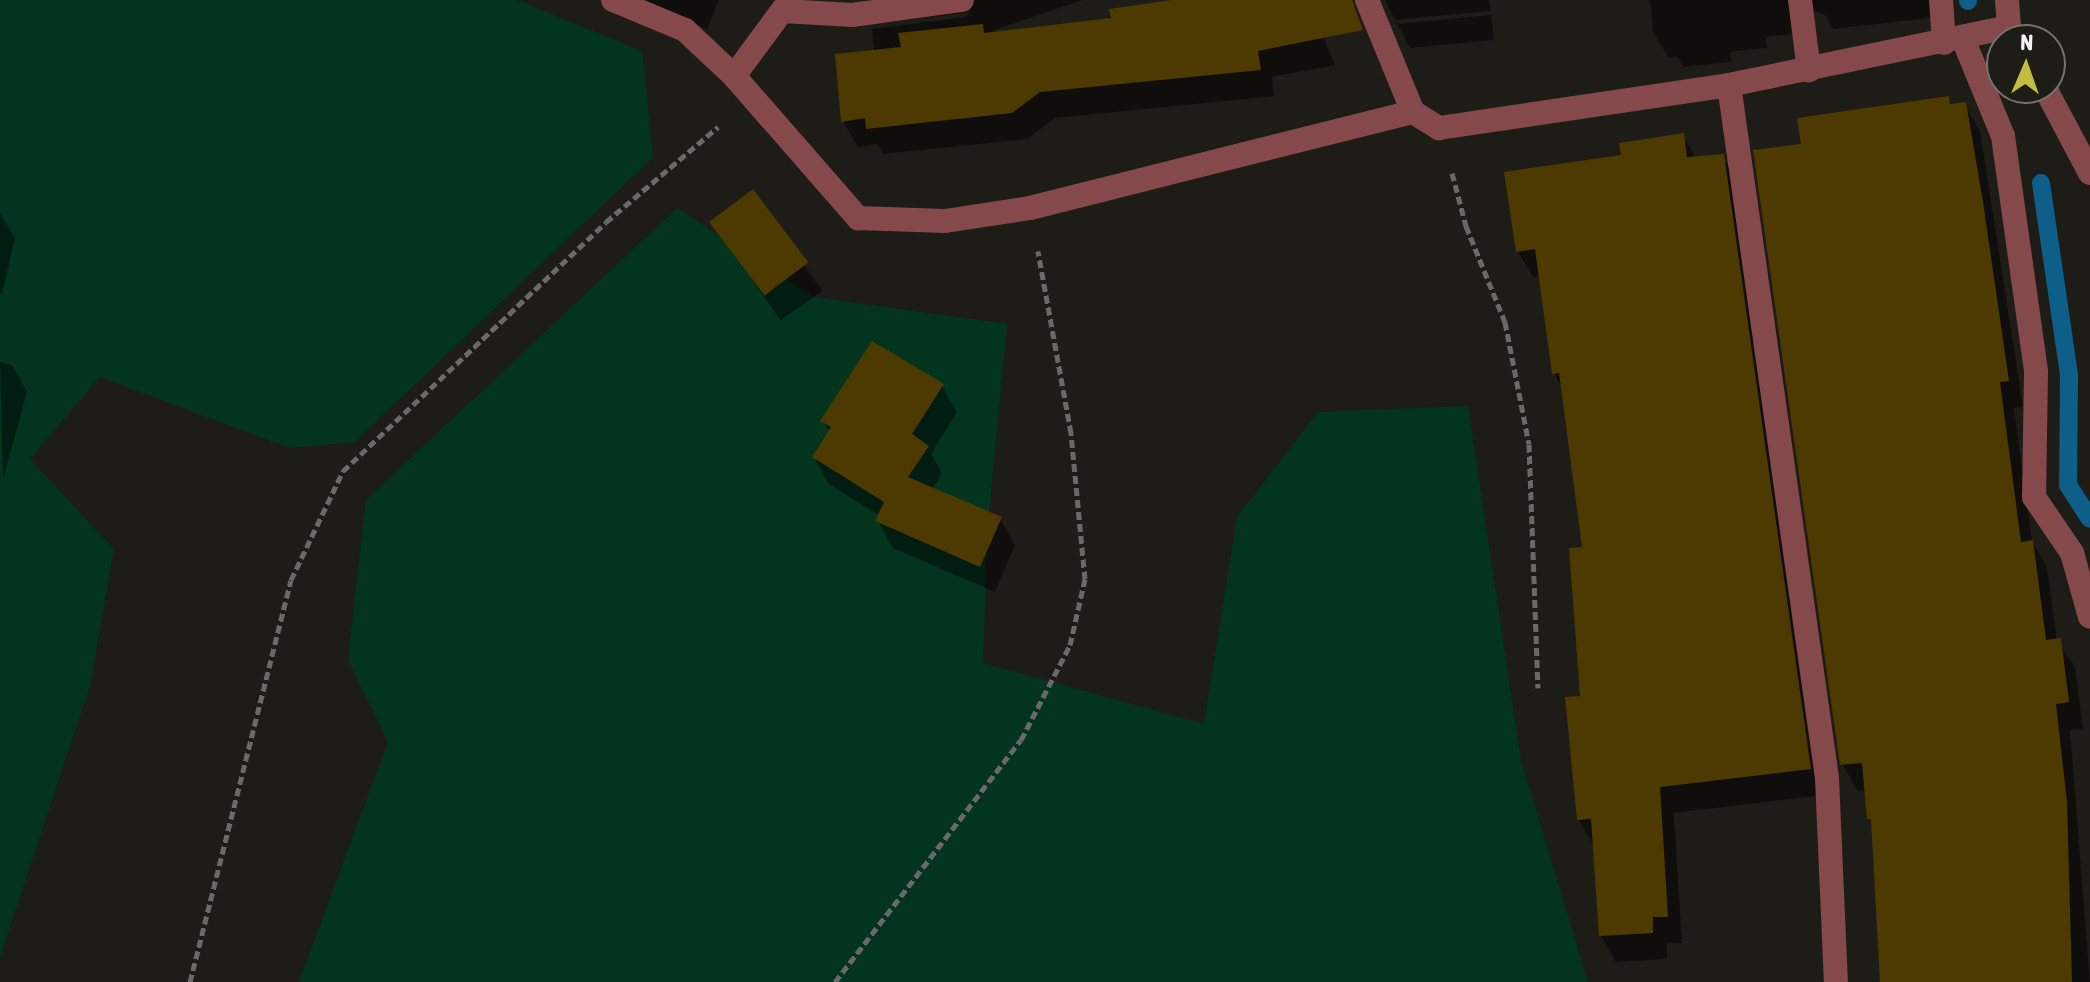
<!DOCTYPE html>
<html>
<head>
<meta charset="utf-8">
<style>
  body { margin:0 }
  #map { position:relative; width:2090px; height:982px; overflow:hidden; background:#1e1c17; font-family:"Asap Condensed",sans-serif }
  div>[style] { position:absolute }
  .green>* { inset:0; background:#03351e }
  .shadow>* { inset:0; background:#0007; transform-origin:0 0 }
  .stream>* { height:18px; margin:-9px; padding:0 9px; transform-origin:9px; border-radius:9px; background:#0d5f89 }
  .building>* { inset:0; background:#4c3a00; transform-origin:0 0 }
  .path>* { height:5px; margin-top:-2.5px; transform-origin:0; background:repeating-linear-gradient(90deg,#6b6965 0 8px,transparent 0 12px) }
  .minor>* { height:24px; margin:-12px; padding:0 12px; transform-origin:12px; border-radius:12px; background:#85494c }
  span { translate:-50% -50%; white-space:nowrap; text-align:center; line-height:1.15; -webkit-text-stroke:6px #1e1c17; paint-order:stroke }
  .north { position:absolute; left:1986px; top:24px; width:80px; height:80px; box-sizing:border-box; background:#1e1c17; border:2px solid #74726d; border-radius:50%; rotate:2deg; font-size:22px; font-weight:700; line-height:32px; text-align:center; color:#f4f2ef }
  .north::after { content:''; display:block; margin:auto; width:28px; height:36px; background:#c3bd3e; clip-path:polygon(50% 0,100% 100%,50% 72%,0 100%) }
</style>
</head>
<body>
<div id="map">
  <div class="green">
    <i style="clip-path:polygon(0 0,517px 0,642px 51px,653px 157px,355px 442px,289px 448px,100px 377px,30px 459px,114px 549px,90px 686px,0 957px)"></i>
    <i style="clip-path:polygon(677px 208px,814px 297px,1007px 324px,987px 534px,983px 663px,1204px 724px,1237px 517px,1318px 412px,1468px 406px,1521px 761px,1588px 982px,299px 982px,388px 742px,348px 660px,366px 500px)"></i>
  </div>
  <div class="shadow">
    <i style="clip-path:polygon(633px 0,719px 0,707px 29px)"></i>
    <i style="clip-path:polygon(870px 0,1082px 0,992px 31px,1000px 61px,1272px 0,1308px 0,1335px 65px,1272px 77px,1274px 96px,1055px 118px,1027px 139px,883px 154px,877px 144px,858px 147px,843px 121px,874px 52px,872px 29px,966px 17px,970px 12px,884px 23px)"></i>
    <i style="clip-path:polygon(evenodd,1385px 0,1489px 0,1494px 40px,1410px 48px,1385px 0,1490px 11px,1490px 15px,1396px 24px,1396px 20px,1490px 11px)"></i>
    <i style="clip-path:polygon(1650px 0,1935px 0,1937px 17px,1833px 29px,1825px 15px,1815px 11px,1801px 20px,1800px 33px,1766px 37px,1767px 48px,1730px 52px,1731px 62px,1683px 67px,1678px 57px,1669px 58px,1653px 32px)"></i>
    <i style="clip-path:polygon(1948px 98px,1953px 106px,1965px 105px,1980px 131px,2023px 407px,2014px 408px,2032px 541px,2047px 568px,2057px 641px,2075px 667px,2083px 729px,2070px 730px,2090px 982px,1882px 982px,1873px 826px,1866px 790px,1858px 791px,1842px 764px,1803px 146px)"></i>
    <i style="clip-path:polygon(1683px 136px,1696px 158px,1722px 156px,1738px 182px,1824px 795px,1674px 813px,1682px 943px,1667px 943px,1667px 959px,1616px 962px,1601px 936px,1595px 847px,1579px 820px,1585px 548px,1564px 391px,1554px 373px,1541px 276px,1533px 277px,1517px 251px,1623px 157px)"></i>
    <i style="left:753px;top:192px;width:121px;height:51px;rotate:55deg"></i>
    <i style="clip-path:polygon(0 213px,15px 238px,2px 294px,0 293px)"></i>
    <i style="clip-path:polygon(0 362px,12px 365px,27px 392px,3px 479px)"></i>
    <i style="clip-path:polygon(942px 386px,957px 412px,931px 454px,942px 473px,932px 490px,1000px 519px,1015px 545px,995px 592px,893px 548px,878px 521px,880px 516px,829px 484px,814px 457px,830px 433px,823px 421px)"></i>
  </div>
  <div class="stream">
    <i style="left:1968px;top:0;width:1px;rotate:90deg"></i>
    <i style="left:2041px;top:183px;width:193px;rotate:81.7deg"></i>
    <i style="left:2069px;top:374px;width:111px;rotate:90.5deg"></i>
    <i style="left:2068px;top:485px;width:40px;rotate:57.1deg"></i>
  </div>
  <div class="building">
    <i style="clip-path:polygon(1172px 0,1352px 0,1363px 30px,1258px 51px,1261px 70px,1040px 92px,1012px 113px,866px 129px,865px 118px,841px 122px,835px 54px,901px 47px,898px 33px,983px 24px,984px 33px,1111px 18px,1109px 9px)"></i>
    <i style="clip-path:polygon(1949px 96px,1950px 104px,1966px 102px,1983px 202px,2009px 381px,2000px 382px,2021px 542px,2033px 540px,2046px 640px,2061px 638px,2069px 702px,2056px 704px,2067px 802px,2072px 982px,1880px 982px,1871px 819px,1867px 819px,1862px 763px,1840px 765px,1753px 150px,1801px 144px,1797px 118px)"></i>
    <i style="clip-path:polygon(1684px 133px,1687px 157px,1724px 154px,1811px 769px,1660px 787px,1668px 917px,1653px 917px,1653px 933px,1599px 936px,1591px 819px,1577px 820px,1565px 697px,1580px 696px,1569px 548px,1582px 547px,1559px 373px,1552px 374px,1535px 249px,1516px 252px,1504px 172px,1621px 155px,1619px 143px)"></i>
    <i style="left:753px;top:189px;width:92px;height:55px;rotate:53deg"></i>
    <i style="clip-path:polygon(872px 341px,944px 384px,912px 434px,929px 446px,908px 477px,1002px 517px,980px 567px,875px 521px,884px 502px,812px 457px,831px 427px,820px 421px)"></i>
  </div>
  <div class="path">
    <i style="left:1452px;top:173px;width:55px;rotate:75.2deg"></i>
    <i style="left:1466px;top:226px;width:104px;rotate:67.9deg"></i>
    <i style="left:1505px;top:322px;width:124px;rotate:78.9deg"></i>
    <i style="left:1529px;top:444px;width:244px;rotate:87.9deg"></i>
    <i style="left:190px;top:982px;width:414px;rotate:-75.9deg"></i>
    <i style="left:291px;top:580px;width:121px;rotate:-64.5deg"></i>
    <i style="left:343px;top:471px;width:362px;rotate:-43.4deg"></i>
    <i style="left:606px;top:222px;width:147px;rotate:-40.3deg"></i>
    <i style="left:835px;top:982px;width:305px;rotate:-52.5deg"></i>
    <i style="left:1021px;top:740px;width:107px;rotate:-62.7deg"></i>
    <i style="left:1070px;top:645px;width:68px;rotate:-77.2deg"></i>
    <i style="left:1085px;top:579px;width:147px;rotate:-95.5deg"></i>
    <i style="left:1071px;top:433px;width:185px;rotate:-100.3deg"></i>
  </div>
  <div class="minor">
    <i style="left:613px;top:0;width:78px;rotate:22.6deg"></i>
    <i style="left:685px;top:30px;width:67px;rotate:43.2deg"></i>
    <i style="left:734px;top:76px;width:189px;rotate:48.9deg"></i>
    <i style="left:858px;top:218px;width:87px;rotate:2deg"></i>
    <i style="left:945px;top:221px;width:86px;rotate:-8.7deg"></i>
    <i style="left:1030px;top:208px;width:395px;rotate:-14.1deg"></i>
    <i style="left:1367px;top:0;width:121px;rotate:67.7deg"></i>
    <i style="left:1413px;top:112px;width:31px;rotate:32deg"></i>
    <i style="left:1439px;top:128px;width:293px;rotate:-8.4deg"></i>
    <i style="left:1729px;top:85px;width:700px;rotate:81.95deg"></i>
    <i style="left:1827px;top:778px;width:204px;rotate:87.5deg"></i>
    <i style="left:1800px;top:0;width:71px;rotate:82.7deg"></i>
    <i style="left:1941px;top:0;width:43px;rotate:86deg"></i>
    <i style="left:2007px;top:0;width:27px;rotate:86deg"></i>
    <i style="left:783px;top:11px;width:69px;rotate:3.3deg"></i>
    <i style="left:852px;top:15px;width:111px;rotate:-7.8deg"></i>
    <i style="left:1963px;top:39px;width:105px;rotate:67.6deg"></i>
    <i style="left:2003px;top:136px;width:238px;rotate:82deg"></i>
    <i style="left:2036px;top:372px;width:125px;rotate:90.9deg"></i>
    <i style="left:2034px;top:497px;width:68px;rotate:55.8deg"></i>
    <i style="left:2072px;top:553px;width:66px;rotate:74.3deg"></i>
    <i style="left:734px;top:76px;width:94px;rotate:-53.6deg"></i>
    <i style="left:1729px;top:85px;width:286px;rotate:-11.7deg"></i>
    <i style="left:2009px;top:27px;width:15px;rotate:62deg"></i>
    <i style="left:2045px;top:88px;width:96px;rotate:62.1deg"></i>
  </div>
  <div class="north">N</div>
</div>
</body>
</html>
